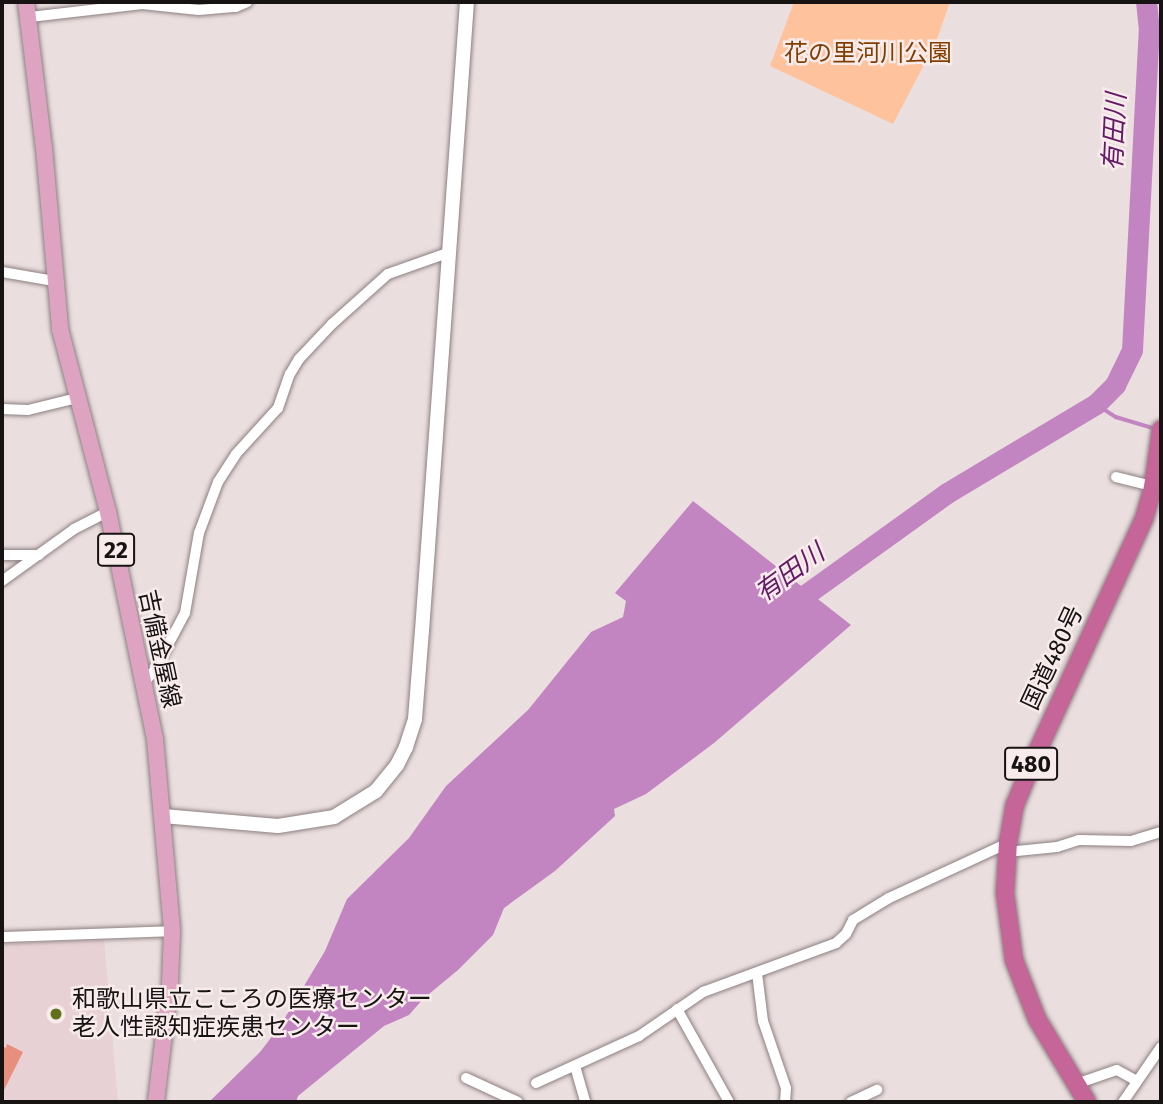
<!DOCTYPE html>
<html>
<head>
<meta charset="utf-8">
<style>
  body { margin:0 }
  #map { position:relative; width:1163px; height:1104px; overflow:hidden; background:#ebdedf; font-family:"Fira Sans","Noto Sans JP",sans-serif }
  div>[style] { position:absolute }
  .built>* { inset:0; background:#e7d1d4 }
  .green>* { inset:0; background:#fec39d }
  .water>* { inset:0; background:#c385c2 }
  .stream>* { height:3.5px; margin:-1.75px; padding:0 1.75px; transform-origin:1.75px; border-radius:1.75px; background:#c385c2 }
  .river>* { height:21px; margin:-10.5px; padding:0 10.5px; transform-origin:10.5px; border-radius:10.5px; background:#c385c2 }
  .building>* { inset:0; background:#e78e7d }
  .roads { filter:drop-shadow(0 0 2px #8c8081) drop-shadow(0 0 2px #8c8081) }
  .street>* { height:10px; margin:-5px; padding:0 5px; transform-origin:5px; border-radius:5px; background:#fff }
  .secondary>* { height:14px; margin:-7px; padding:0 7px; transform-origin:7px; border-radius:7px; background:#fff }
  .primary>* { height:16px; margin:-8px; padding:0 8px; transform-origin:8px; border-radius:8px; background:#dda3c1 }
  .highway>* { height:18px; margin:-9px; padding:0 9px; transform-origin:9px; border-radius:9px; background:#c66598 }
  .dots>* { width:19px; height:19px; translate:-50% -50%; box-sizing:border-box; border:4px solid #f8ebec; border-radius:50% }
  span { translate:-50% -50%; white-space:nowrap; text-align:center; line-height:1.15; -webkit-text-stroke:5px #f8ebec; paint-order:stroke }
  .shield-label span { padding:2px 5px; background:#f8ebec; border:2px solid; border-radius:5px; -webkit-text-stroke-width:0 }
  .shield-label { font-size:23px; color:#171313; font-weight:700 }
  .park-label { font-size:24px; color:#823e00 }
  .street-label { font-size:24px; color:#171313 }
  .poi-label { font-size:24px; color:#171313 }
  .left { translate:0 -50%; text-align:left }
  .water-label { font-size:26px; color:#641965; font-style:italic }
  .frame { position:absolute; inset:0; border:4px solid #171313; pointer-events:none }
</style>
</head>
<body>
<div id="map">
  <div class="built">
    <i style="clip-path:polygon(104px 940px,118px 1102px,2px 1102px,2px 944px)"></i>
  </div>
  <div class="green">
    <i style="clip-path:polygon(794px 2px,950px 2px,936px 42px,893px 124px,770px 66px)"></i>
  </div>
  <div class="water">
    <i style="clip-path:polygon(693px 501px,851px 625px,714px 743px,646px 794px,614px 809px,615px 816px,555px 871px,504px 908px,493px 935px,458px 970px,423px 999px,409px 1015px,384px 1026px,298px 1096px,296px 1102px,209px 1102px,260px 1052px,280px 1026px,325px 951px,347px 899px,409px 838px,446px 786px,528px 710px,591px 632px,623px 617px,626px 601px,615px 593px)"></i>
  </div>
  <div class="stream">
    <i style="left:1096px;top:404px;width:24px;rotate:33deg"></i>
    <i style="left:1116px;top:417px;width:42px;rotate:16.7deg"></i>
  </div>
  <div class="river">
    <i style="left:787px;top:608px;width:197px;rotate:-35.7deg"></i>
    <i style="left:947px;top:493px;width:174px;rotate:-30.9deg"></i>
    <i style="left:1096px;top:404px;width:27px;rotate:-45deg"></i>
    <i style="left:1115px;top:385px;width:39px;rotate:-64deg"></i>
    <i style="left:1132px;top:350px;width:320px;rotate:-87deg"></i>
    <i style="left:1149px;top:30px;width:28px;rotate:-96deg"></i>
  </div>
  <div class="building">
    <i style="clip-path:polygon(7px 1044px,23px 1052px,2px 1094px,2px 1046px,6px 1048px)"></i>
  </div>
  <div class="roads">
    <div class="street">
      <i style="left:30px;top:17px;width:113px;rotate:-6.6deg"></i>
      <i style="left:142px;top:4px;width:57px;rotate:6deg"></i>
      <i style="left:199px;top:10px;width:37px;rotate:-5deg"></i>
      <i style="left:236px;top:7px;width:12px;rotate:-24deg"></i>
      <i style="left:2px;top:272px;width:53px;rotate:9.8deg"></i>
      <i style="left:2px;top:409px;width:26px;rotate:2deg"></i>
      <i style="left:28px;top:410px;width:50px;rotate:-13.8deg"></i>
      <i style="left:1116px;top:477px;width:41px;rotate:14deg"></i>
      <i style="left:2px;top:555px;width:37px"></i>
      <i style="left:2px;top:581px;width:89px;rotate:-35.8deg"></i>
      <i style="left:74px;top:529px;width:38px;rotate:-27deg"></i>
      <i style="left:143px;top:684px;width:17px;rotate:-50deg"></i>
      <i style="left:154px;top:671px;width:66px;rotate:-61.9deg"></i>
      <i style="left:185px;top:613px;width:81px;rotate:-80.1deg"></i>
      <i style="left:199px;top:533px;width:54px;rotate:-69.6deg"></i>
      <i style="left:218px;top:482px;width:33px;rotate:-57deg"></i>
      <i style="left:236px;top:454px;width:62px;rotate:-47.6deg"></i>
      <i style="left:278px;top:408px;width:36px;rotate:-71deg"></i>
      <i style="left:290px;top:374px;width:17px;rotate:-59deg"></i>
      <i style="left:299px;top:359px;width:48px;rotate:-46.7deg"></i>
      <i style="left:332px;top:324px;width:75px;rotate:-41.8deg"></i>
      <i style="left:388px;top:274px;width:66px;rotate:-19.5deg"></i>
      <i style="left:1007px;top:852px;width:50px;rotate:-5.7deg"></i>
      <i style="left:1057px;top:847px;width:23px;rotate:-18deg"></i>
      <i style="left:1079px;top:840px;width:52px;rotate:1.1deg"></i>
      <i style="left:1131px;top:841px;width:31px;rotate:-17deg"></i>
      <i style="left:2px;top:937px;width:170px;rotate:-2deg"></i>
      <i style="left:757px;top:973px;width:48px;rotate:82.9deg"></i>
      <i style="left:763px;top:1021px;width:71px;rotate:71.1deg"></i>
      <i style="left:786px;top:1088px;width:14px;rotate:94deg"></i>
      <i style="left:677px;top:1009px;width:107px;rotate:60.8deg"></i>
      <i style="left:575px;top:1066px;width:37px;rotate:74deg"></i>
      <i style="left:466px;top:1078px;width:57px;rotate:24.8deg"></i>
      <i style="left:536px;top:1083px;width:113px;rotate:-24.5deg"></i>
      <i style="left:639px;top:1036px;width:78px;rotate:-34.5deg"></i>
      <i style="left:703px;top:992px;width:142px;rotate:-20.2deg"></i>
      <i style="left:836px;top:943px;width:13px;rotate:-42deg"></i>
      <i style="left:846px;top:934px;width:16px;rotate:-63deg"></i>
      <i style="left:853px;top:920px;width:42px;rotate:-31.4deg"></i>
      <i style="left:889px;top:898px;width:131px;rotate:-24.8deg"></i>
      <i style="left:1076px;top:1084px;width:43px;rotate:-18.9deg"></i>
      <i style="left:1117px;top:1070px;width:23px;rotate:29deg"></i>
      <i style="left:851px;top:1102px;width:29px;rotate:-25deg"></i>
      <i style="left:1123px;top:1102px;width:67px;rotate:-55.4deg"></i>
    </div>
    <div class="secondary">
      <i style="left:163px;top:816px;width:115px;rotate:5deg"></i>
      <i style="left:278px;top:826px;width:57px;rotate:-9.1deg"></i>
      <i style="left:334px;top:817px;width:49px;rotate:-31.8deg"></i>
      <i style="left:376px;top:791px;width:33px;rotate:-51deg"></i>
      <i style="left:397px;top:765px;width:20px;rotate:-63deg"></i>
      <i style="left:406px;top:747px;width:29px;rotate:-72deg"></i>
      <i style="left:415px;top:719px;width:88px;rotate:-85.5deg"></i>
      <i style="left:422px;top:631px;width:631px;rotate:-85.91deg"></i>
    </div>
    <div class="primary">
      <i style="left:26px;top:2px;width:147px;rotate:83deg"></i>
      <i style="left:44px;top:148px;width:182px;rotate:84.9deg"></i>
      <i style="left:60px;top:329px;width:189px;rotate:75.3deg"></i>
      <i style="left:108px;top:512px;width:232px;rotate:78.3deg"></i>
      <i style="left:155px;top:739px;width:193px;rotate:84.9deg"></i>
      <i style="left:172px;top:931px;width:53px;rotate:92.2deg"></i>
      <i style="left:170px;top:984px;width:119px;rotate:96.8deg"></i>
    </div>
    <div class="highway">
      <i style="left:1087px;top:1102px;width:97px;rotate:-121.1deg"></i>
      <i style="left:1037px;top:1019px;width:63px;rotate:-111.3deg"></i>
      <i style="left:1014px;top:960px;width:68px;rotate:-97.7deg"></i>
      <i style="left:1005px;top:893px;width:50px;rotate:-86.6deg"></i>
      <i style="left:1008px;top:843px;width:39px;rotate:-80deg"></i>
      <i style="left:1015px;top:805px;width:35px;rotate:-68deg"></i>
      <i style="left:1028px;top:772px;width:278px;rotate:-65.4deg"></i>
      <i style="left:1144px;top:519px;width:33px;rotate:-74deg"></i>
      <i style="left:1153px;top:487px;width:58px;rotate:-82deg"></i>
    </div>
  </div>
  <div class="dots">
    <i style="left:56px;top:1014px;background:#62701b"></i>
  </div>
  <div class="shield-label">
    <span style="left:116px;top:550px">22</span>
    <span style="left:1031px;top:764px">480</span>
  </div>
  <div class="park-label">
    <span style="left:868px;top:54px">花の里河川公園</span>
  </div>
  <div class="street-label">
    <span style="left:159px;top:649px;rotate:78deg">吉備金屋線</span>
    <span style="left:1053px;top:658px;rotate:-65deg">国道480号</span>
  </div>
  <div class="poi-label">
    <span class="left" style="left:72px;top:1014px">和歌山県立こころの医療センター<br>老人性認知症疾患センター</span>
  </div>
  <div class="water-label">
    <span style="left:1115px;top:132px;rotate:-87deg">有田川</span>
    <span style="left:790px;top:573px;rotate:-36deg">有田川</span>
  </div>
  <div class="frame"></div>
</div>
</body>
</html>
